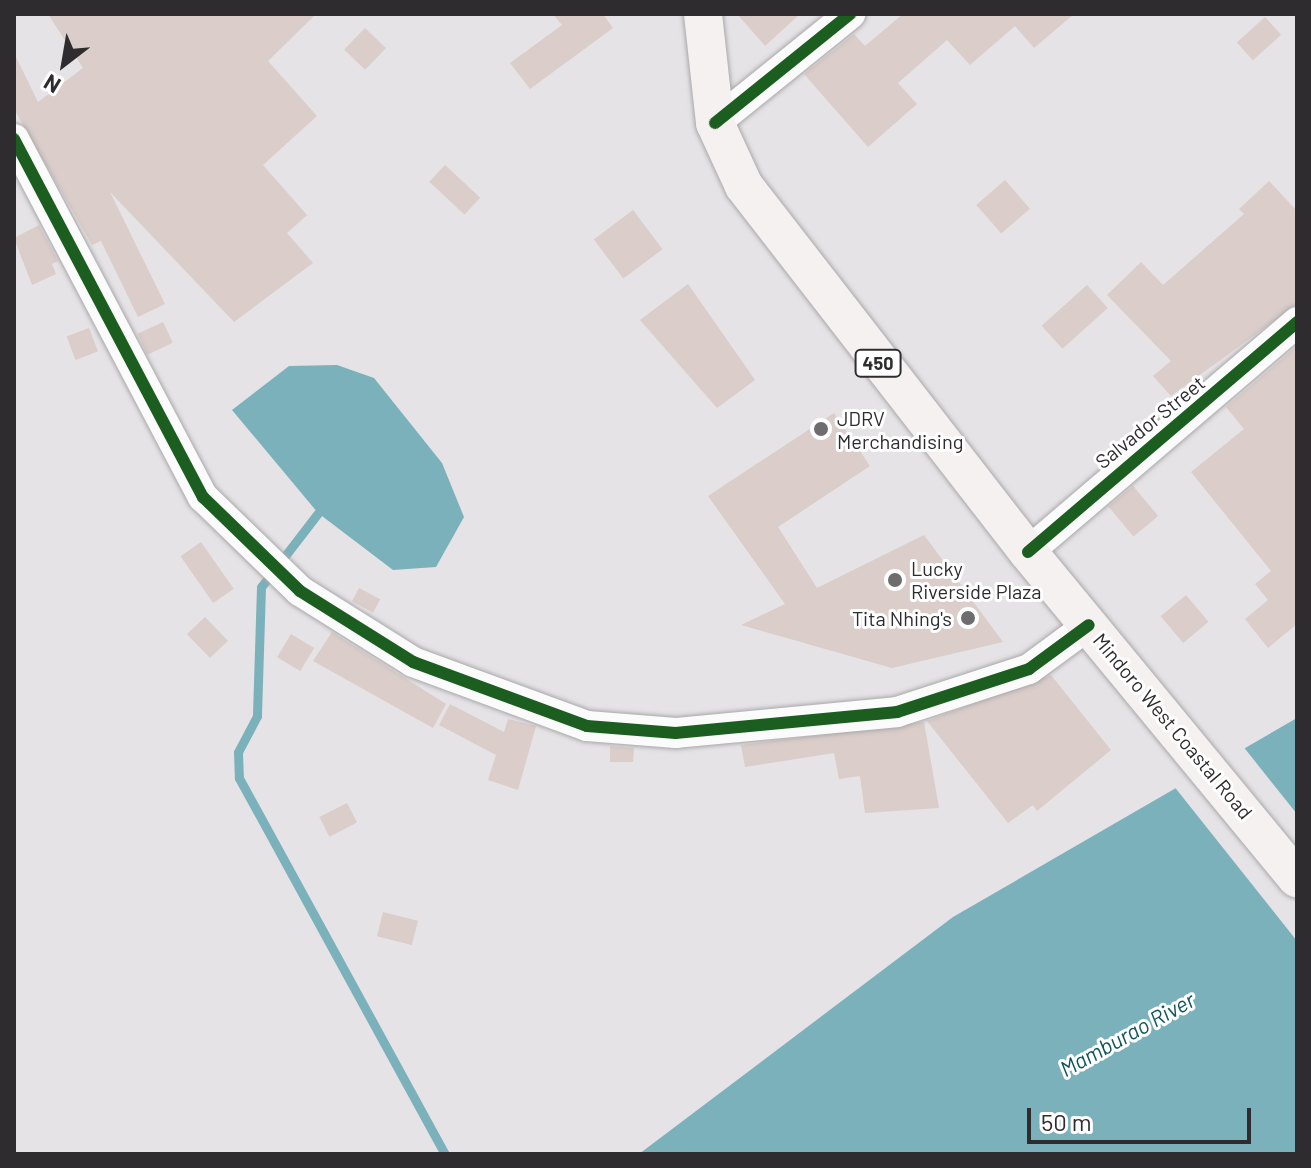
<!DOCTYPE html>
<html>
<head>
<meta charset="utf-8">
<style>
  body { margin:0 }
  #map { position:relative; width:1311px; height:1168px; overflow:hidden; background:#e5e3e6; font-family:Barlow,sans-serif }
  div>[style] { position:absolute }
  .water>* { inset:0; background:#7bb1bb }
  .pier>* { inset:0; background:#e5e3e6 }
  .stream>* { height:9px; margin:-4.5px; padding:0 4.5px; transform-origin:4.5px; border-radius:4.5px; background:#7bb1bb }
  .building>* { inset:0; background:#dacdca; transform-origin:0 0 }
  .roads { filter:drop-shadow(0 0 2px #aaa8aa) drop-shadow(0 0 2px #aaa8aa) }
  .minor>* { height:30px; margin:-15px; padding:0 15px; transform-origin:15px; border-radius:15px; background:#fbfbfb }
  .major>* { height:38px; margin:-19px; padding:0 19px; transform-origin:19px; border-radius:19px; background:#f5f1f1 }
  .cycleway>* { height:12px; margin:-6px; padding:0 6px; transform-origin:6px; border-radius:6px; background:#1b5e20 }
  .dots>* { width:22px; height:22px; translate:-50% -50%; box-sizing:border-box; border:4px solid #fff; border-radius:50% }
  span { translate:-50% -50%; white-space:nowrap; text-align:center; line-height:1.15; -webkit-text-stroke:6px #fff; paint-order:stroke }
  .shield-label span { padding:2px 6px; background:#fff; border:2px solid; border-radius:6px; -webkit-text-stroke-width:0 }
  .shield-label { font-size:18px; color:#2e2c2e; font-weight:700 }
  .poi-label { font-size:20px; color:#2e2c2e }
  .left { translate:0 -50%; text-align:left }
  .right { translate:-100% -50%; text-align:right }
  .street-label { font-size:20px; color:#2e2c2e }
  .water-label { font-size:22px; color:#10555d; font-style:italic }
  .frame { position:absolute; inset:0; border:16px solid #2e2c2e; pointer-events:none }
  .north { position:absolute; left:24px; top:24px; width:80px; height:80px; -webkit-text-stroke:6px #fff; paint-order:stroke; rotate:211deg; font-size:22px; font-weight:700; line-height:32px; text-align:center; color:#2e2c2e }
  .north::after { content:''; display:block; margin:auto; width:28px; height:36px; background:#2e2c2e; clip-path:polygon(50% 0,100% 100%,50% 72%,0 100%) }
  .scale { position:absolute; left:1027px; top:1108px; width:224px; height:36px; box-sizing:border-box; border:4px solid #2e2c2e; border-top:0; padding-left:10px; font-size:24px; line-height:28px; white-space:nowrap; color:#2e2c2e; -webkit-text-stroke:6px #fff; paint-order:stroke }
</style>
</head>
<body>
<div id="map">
  <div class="water">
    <i style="clip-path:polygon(337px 365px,374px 378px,442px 463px,464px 517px,436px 567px,393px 570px,318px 513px,232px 410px,289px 366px)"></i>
    <i style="clip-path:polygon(1297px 718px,1297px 1154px,639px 1154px,953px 917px)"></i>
  </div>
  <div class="pier">
    <i style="clip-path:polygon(1242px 745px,1297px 814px,1297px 941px,1173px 785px)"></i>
  </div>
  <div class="stream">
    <i style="left:318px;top:513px;width:93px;rotate:127.6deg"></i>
    <i style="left:261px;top:587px;width:129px;rotate:91.8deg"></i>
    <i style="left:257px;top:716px;width:41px;rotate:117.8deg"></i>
    <i style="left:238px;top:752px;width:26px;rotate:88deg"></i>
    <i style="left:239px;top:778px;width:429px;rotate:61.3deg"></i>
  </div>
  <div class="building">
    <i style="clip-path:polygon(48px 14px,316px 14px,268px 61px,317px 116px,263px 165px,307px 215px,287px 233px,313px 263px,234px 322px,110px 192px,165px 304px,138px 317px,101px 241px,92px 245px,14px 109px,14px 53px,38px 102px,83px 68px)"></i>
    <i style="clip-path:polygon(553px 14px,603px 14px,613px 28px,530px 89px,510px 63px,562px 25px)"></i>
    <i style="clip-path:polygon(737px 14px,800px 14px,765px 46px)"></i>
    <i style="clip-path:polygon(903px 14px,1074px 14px,1034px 48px,1015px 26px,970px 65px,947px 40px,898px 83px,917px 104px,868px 147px,804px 74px,854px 34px,865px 46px)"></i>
    <i style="left:1265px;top:17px;width:24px;height:38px;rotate:48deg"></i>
    <i style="left:365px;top:28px;width:29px;height:30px;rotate:44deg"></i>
    <i style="left:445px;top:165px;width:48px;height:23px;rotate:43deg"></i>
    <i style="left:1005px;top:180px;width:38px;height:38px;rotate:49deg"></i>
    <i style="clip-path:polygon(1269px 181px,1297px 211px,1297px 304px,1171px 396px,1153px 376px,1171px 361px,1107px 295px,1141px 262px,1163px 285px,1244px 214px,1239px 209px)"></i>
    <i style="left:633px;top:210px;width:49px;height:49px;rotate:53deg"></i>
    <i style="clip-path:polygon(39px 225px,58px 261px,52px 264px,56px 274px,32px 285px,14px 238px)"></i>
    <i style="clip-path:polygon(688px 284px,755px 380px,717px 408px,640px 320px)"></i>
    <i style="left:1087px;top:285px;width:31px;height:61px;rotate:48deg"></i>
    <i style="left:163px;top:322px;width:23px;height:28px;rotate:65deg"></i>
    <i style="left:89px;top:328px;width:25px;height:24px;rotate:69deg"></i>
    <i style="clip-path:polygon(1297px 346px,1297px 624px,1268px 648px,1245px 619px,1268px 600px,1255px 584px,1271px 571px,1191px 472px,1244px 429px,1226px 407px)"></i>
    <i style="clip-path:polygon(834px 413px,870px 466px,778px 527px,817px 588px,924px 535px,1003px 642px,892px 668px,741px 625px,785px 604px,708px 496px)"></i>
    <i style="left:1133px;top:486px;width:39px;height:32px;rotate:50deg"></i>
    <i style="left:201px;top:542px;width:57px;height:25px;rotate:55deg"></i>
    <i style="left:359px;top:588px;width:24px;height:15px;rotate:28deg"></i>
    <i style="left:1186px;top:595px;width:35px;height:33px;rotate:50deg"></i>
    <i style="left:205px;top:617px;width:33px;height:25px;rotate:46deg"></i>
    <i style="clip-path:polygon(332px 632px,446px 704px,433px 728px,313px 661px)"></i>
    <i style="left:291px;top:634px;width:27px;height:27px;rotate:31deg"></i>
    <i style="clip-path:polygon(1051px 675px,1111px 750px,1037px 811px,1033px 805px,1008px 823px,927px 721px)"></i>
    <i style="clip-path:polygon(450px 704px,504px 732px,508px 719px,536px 726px,518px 790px,488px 780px,496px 755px,439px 725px)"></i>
    <i style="clip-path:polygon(924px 722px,939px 808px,865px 813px,860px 776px,839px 779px,834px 753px,745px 767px,741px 745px)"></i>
    <i style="clip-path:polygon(610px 746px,634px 748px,633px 762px,610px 762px)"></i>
    <i style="left:347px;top:803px;width:22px;height:31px;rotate:63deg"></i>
    <i style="left:383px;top:912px;width:36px;height:25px;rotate:14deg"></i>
  </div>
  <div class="roads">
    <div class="minor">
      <i style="left:715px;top:123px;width:174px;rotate:-38.9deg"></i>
      <i style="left:14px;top:139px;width:405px;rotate:62.2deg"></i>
      <i style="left:203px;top:497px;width:135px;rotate:44.1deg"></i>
      <i style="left:300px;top:591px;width:133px;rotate:32.1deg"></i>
      <i style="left:413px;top:662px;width:185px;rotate:20.2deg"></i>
      <i style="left:587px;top:726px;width:89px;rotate:4.5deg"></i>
      <i style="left:676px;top:733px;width:222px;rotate:-5.4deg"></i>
      <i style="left:897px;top:712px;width:139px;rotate:-18deg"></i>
      <i style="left:1029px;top:669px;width:74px;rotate:-36.3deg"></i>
      <i style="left:1028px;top:552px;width:354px;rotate:-40.5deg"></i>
    </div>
    <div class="major">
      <i style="left:703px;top:14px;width:110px;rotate:83.7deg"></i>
      <i style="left:715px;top:123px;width:69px;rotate:65.3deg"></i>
      <i style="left:744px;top:186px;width:463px;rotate:52.2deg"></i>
      <i style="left:1028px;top:552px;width:423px;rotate:50.5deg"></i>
    </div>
  </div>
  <div class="cycleway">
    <i style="left:715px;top:123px;width:174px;rotate:-38.9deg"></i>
    <i style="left:14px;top:139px;width:405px;rotate:62.2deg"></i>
    <i style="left:203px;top:497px;width:135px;rotate:44.1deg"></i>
    <i style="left:300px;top:591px;width:133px;rotate:32.1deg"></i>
    <i style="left:413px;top:662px;width:185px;rotate:20.2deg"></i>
    <i style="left:587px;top:726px;width:89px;rotate:4.5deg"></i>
    <i style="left:676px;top:733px;width:222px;rotate:-5.4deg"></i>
    <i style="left:897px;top:712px;width:139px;rotate:-18deg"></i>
    <i style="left:1029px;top:669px;width:74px;rotate:-36.3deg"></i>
    <i style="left:1028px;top:552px;width:354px;rotate:-40.5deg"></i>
  </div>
  <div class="dots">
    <i style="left:821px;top:429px;background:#6e6c6e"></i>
    <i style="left:895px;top:580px;background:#6e6c6e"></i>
    <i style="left:968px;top:618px;background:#6e6c6e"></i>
  </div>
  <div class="shield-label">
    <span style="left:878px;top:363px">450</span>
  </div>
  <div class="poi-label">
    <span class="left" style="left:837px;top:430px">JDRV<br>Merchandising</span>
    <span class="left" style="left:911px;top:580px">Lucky<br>Riverside Plaza</span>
    <span class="right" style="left:952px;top:618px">Tita Nhing's</span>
  </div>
  <div class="street-label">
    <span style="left:1150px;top:422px;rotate:-39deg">Salvador Street</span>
    <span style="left:1173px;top:726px;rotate:50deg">Mindoro West Coastal Road</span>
  </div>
  <div class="water-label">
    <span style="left:1127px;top:1034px;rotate:-29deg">Mamburao River</span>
  </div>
  <div class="frame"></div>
  <div class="north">N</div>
  <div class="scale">50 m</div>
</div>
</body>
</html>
